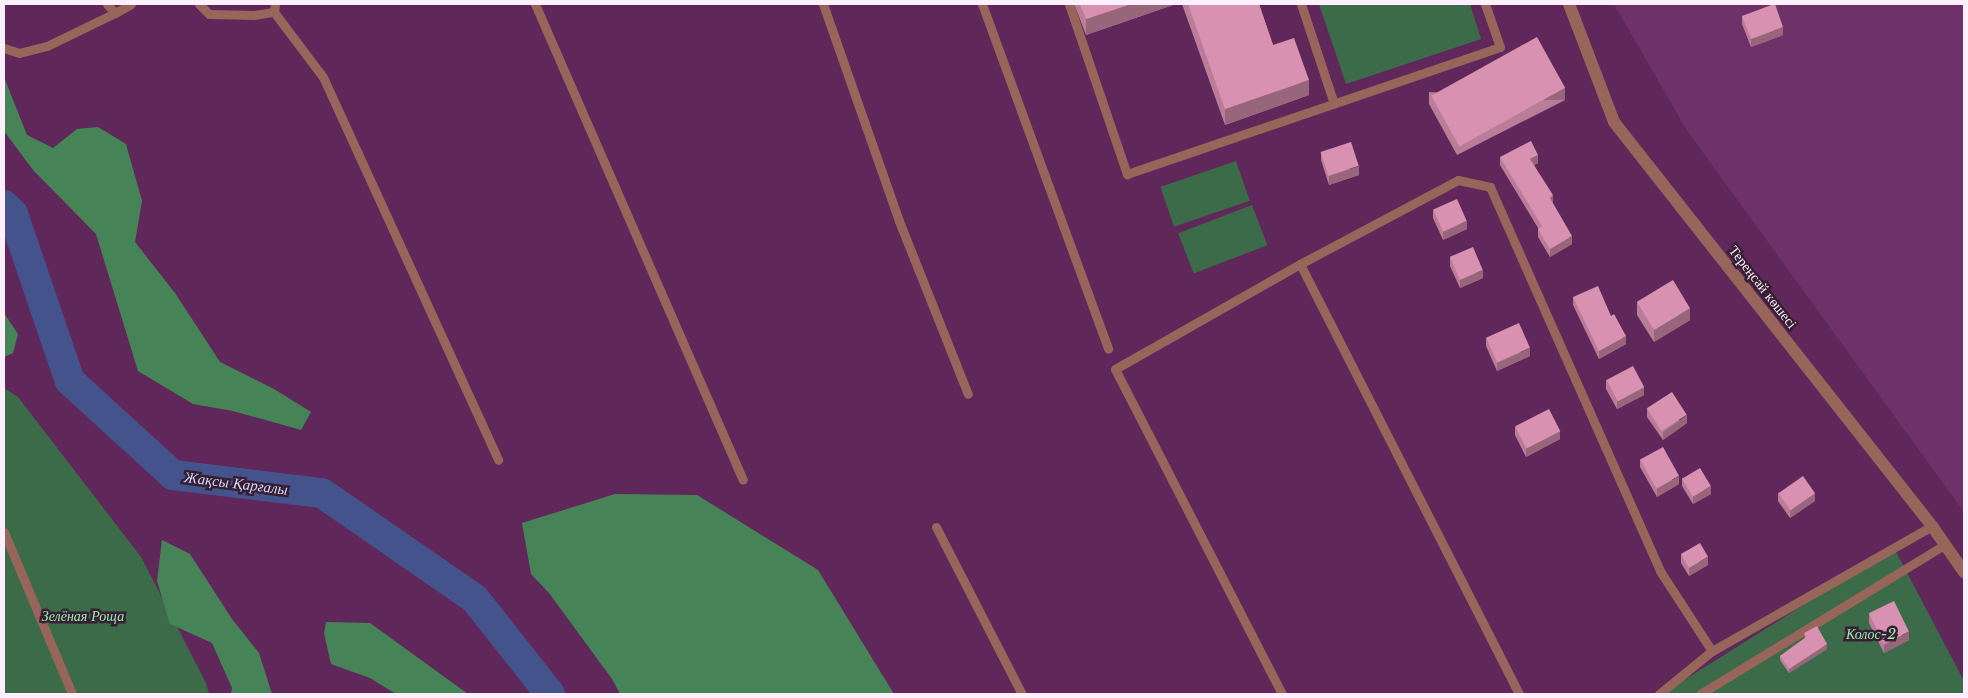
<!DOCTYPE html>
<html>
<head>
<meta charset="utf-8">
<style>
  body { margin:0 }
  #map { position:relative; width:1968px; height:698px; overflow:hidden; background:#60285a; font-family:"Libre Baskerville",serif }
  div>[style] { position:absolute }
  .built>* { inset:0; background:#6e3168 }
  .green>* { inset:0; background:#3c6b49; transform-origin:0 0 }
  .forest>* { inset:0; background:#468458 }
  .river>* { height:30px; margin:-15px; padding:0 15px; transform-origin:15px; border-radius:15px; background:#45538c }
  .service>* { height:9px; margin:-4.5px; padding:0 4.5px; transform-origin:4.5px; border-radius:4.5px; background:#98655a }
  .minor>* { height:12px; margin:-6px; padding:0 6px; transform-origin:6px; border-radius:6px; background:#98655a }
  .wall>* { inset:0; background:#ba7d97 }
  .shaded-wall>* { inset:0; background:#97667b; transform-origin:0 0 }
  .building>* { inset:0; background:#d891b0; transform-origin:0 0 }
  span { translate:-50% -50%; white-space:nowrap; text-align:center; line-height:1.15; -webkit-text-stroke:5px #371e33; paint-order:stroke }
  .street-label { font-size:14px; color:#fdeffb }
  .park-label { font-size:14px; color:#96efae; font-style:italic }
  .water-label { font-size:15px; color:#d1dbfe; font-style:italic }
  .frame { position:absolute; inset:0; border:5px solid #fdeffb; pointer-events:none }
</style>
</head>
<body>
<div id="map">
  <div class="built">
    <i style="clip-path:polygon(1614px 4px,1964px 4px,1964px 512px,1686px 129px)"></i>
  </div>
  <div class="green">
    <i style="clip-path:polygon(1319px 4px,1470px 4px,1481px 39px,1346px 84px)"></i>
    <i style="left:1236px;top:161px;width:42px;height:80px;rotate:71deg"></i>
    <i style="left:1252px;top:205px;width:43px;height:79px;rotate:69deg"></i>
    <i style="clip-path:polygon(4px 388px,18px 397px,141px 557px,206px 683px,209px 694px,4px 694px)"></i>
    <i style="clip-path:polygon(1894px 548px,1964px 681px,1964px 694px,1662px 694px)"></i>
  </div>
  <div class="forest">
    <i style="clip-path:polygon(4px 77px,27px 135px,53px 148px,77px 129px,98px 127px,126px 144px,142px 201px,135px 242px,175px 293px,220px 362px,274px 389px,311px 412px,301px 430px,233px 411px,193px 404px,138px 371px,96px 234px,33px 170px,4px 131px)"></i>
    <i style="clip-path:polygon(4px 313px,18px 334px,13px 353px,4px 357px)"></i>
    <i style="clip-path:polygon(615px 494px,697px 495px,818px 570px,894px 694px,620px 694px,612px 679px,549px 593px,531px 574px,522px 523px)"></i>
    <i style="clip-path:polygon(162px 540px,190px 554px,232px 619px,259px 653px,272px 694px,231px 694px,232px 688px,212px 643px,170px 624px,157px 581px)"></i>
    <i style="clip-path:polygon(326px 622px,370px 623px,468px 694px,396px 694px,370px 678px,331px 664px,324px 633px)"></i>
  </div>
  <div class="river">
    <i style="left:4px;top:205px;width:13px;rotate:45deg"></i>
    <i style="left:13px;top:214px;width:176px;rotate:71.2deg"></i>
    <i style="left:70px;top:381px;width:139px;rotate:42.4deg"></i>
    <i style="left:173px;top:475px;width:150px;rotate:6.9deg"></i>
    <i style="left:322px;top:493px;width:186px;rotate:34.7deg"></i>
    <i style="left:475px;top:599px;width:121px;rotate:51.7deg"></i>
  </div>
  <div class="service">
    <i style="left:199px;top:4px;width:14px;rotate:45deg"></i>
    <i style="left:209px;top:14px;width:45px;rotate:1.3deg"></i>
    <i style="left:254px;top:15px;width:20px;rotate:-9deg"></i>
    <i style="left:275px;top:4px;width:8px;rotate:97deg"></i>
    <i style="left:274px;top:12px;width:81px;rotate:53deg"></i>
    <i style="left:323px;top:77px;width:421px;rotate:65.4deg"></i>
    <i style="left:535px;top:4px;width:519px;rotate:66.4deg"></i>
    <i style="left:823px;top:4px;width:230px;rotate:70.7deg"></i>
    <i style="left:899px;top:221px;width:186px;rotate:68.3deg"></i>
    <i style="left:982px;top:4px;width:367px;rotate:69.9deg"></i>
    <i style="left:1069px;top:4px;width:180px;rotate:71.2deg"></i>
    <i style="left:1127px;top:174px;width:394px;rotate:-18.8deg"></i>
    <i style="left:1500px;top:47px;width:46px;rotate:-109.2deg"></i>
    <i style="left:1301px;top:4px;width:105px;rotate:71.7deg"></i>
    <i style="left:115px;top:13px;width:18px;rotate:-29deg"></i>
    <i style="left:4px;top:48px;width:16px;rotate:18deg"></i>
    <i style="left:19px;top:53px;width:29px;rotate:-14deg"></i>
    <i style="left:47px;top:46px;width:76px;rotate:-25.9deg"></i>
    <i style="left:115px;top:13px;width:12px;rotate:-132deg"></i>
    <i style="left:1300px;top:264px;width:483px;rotate:63deg"></i>
    <i style="left:936px;top:527px;width:188px;rotate:62.8deg"></i>
    <i style="left:4px;top:532px;width:176px;rotate:67.2deg"></i>
    <i style="left:1282px;top:694px;width:365px;rotate:-117.2deg"></i>
    <i style="left:1115px;top:369px;width:213px;rotate:-29.6deg"></i>
    <i style="left:1300px;top:264px;width:179px;rotate:-28deg"></i>
    <i style="left:1458px;top:180px;width:33px;rotate:12deg"></i>
    <i style="left:1490px;top:187px;width:420px;rotate:66.1deg"></i>
    <i style="left:1660px;top:571px;width:95px;rotate:57deg"></i>
    <i style="left:1659px;top:694px;width:68px;rotate:-39.1deg"></i>
    <i style="left:1712px;top:651px;width:253px;rotate:-29.6deg"></i>
    <i style="left:1700px;top:694px;width:286px;rotate:-31.4deg"></i>
  </div>
  <div class="minor">
    <i style="left:1569px;top:4px;width:126px;rotate:69.1deg"></i>
    <i style="left:1614px;top:122px;width:514px;rotate:51.79deg"></i>
    <i style="left:1932px;top:526px;width:56px;rotate:55.2deg"></i>
  </div>
  <div class="wall">
    <i style="clip-path:polygon(1074px 4px,1176px 4px,1086px 35px)"></i>
    <i style="clip-path:polygon(1182px 4px,1259px 4px,1273px 45px,1309px 95px,1225px 125px)"></i>
    <i style="clip-path:polygon(1742px 16px,1783px 35px,1751px 47px,1742px 24px)"></i>
    <i style="clip-path:polygon(1429px 92px,1565px 100px,1457px 155px,1429px 104px)"></i>
    <i style="clip-path:polygon(1321px 152px,1359px 175px,1329px 185px,1321px 160px)"></i>
    <i style="clip-path:polygon(1500px 157px,1538px 163px,1534px 165px,1572px 244px,1550px 257px,1538px 237px,1538px 228px,1500px 165px)"></i>
    <i style="clip-path:polygon(1433px 210px,1467px 229px,1443px 240px,1433px 218px)"></i>
    <i style="clip-path:polygon(1450px 257px,1483px 278px,1460px 288px,1450px 266px)"></i>
    <i style="clip-path:polygon(1573px 297px,1611px 316px,1626px 344px,1599px 359px,1573px 305px)"></i>
    <i style="clip-path:polygon(1637px 302px,1690px 320px,1654px 342px,1637px 315px)"></i>
    <i style="clip-path:polygon(1486px 338px,1530px 356px,1497px 371px,1486px 346px)"></i>
    <i style="clip-path:polygon(1606px 380px,1644px 395px,1617px 409px,1606px 389px)"></i>
    <i style="clip-path:polygon(1647px 409px,1687px 423px,1663px 440px,1647px 417px)"></i>
    <i style="clip-path:polygon(1515px 427px,1560px 439px,1526px 457px,1515px 435px)"></i>
    <i style="clip-path:polygon(1640px 459px,1679px 484px,1657px 497px,1640px 467px)"></i>
    <i style="clip-path:polygon(1682px 478px,1711px 494px,1693px 504px,1682px 486px)"></i>
    <i style="clip-path:polygon(1778px 493px,1815px 501px,1790px 518px,1778px 501px)"></i>
    <i style="clip-path:polygon(1681px 554px,1708px 565px,1689px 576px,1681px 563px)"></i>
    <i style="clip-path:polygon(1869px 614px,1909px 640px,1884px 653px,1869px 623px)"></i>
    <i style="clip-path:polygon(1804px 633px,1827px 649px,1789px 673px,1780px 660px,1780px 656px,1805px 638px)"></i>
  </div>
  <div class="shaded-wall">
    <i style="clip-path:polygon(1131px 4px,1176px 4px,1086px 35px,1086px 19px)"></i>
    <i style="clip-path:polygon(1783px 27px,1783px 35px,1751px 47px,1751px 39px)"></i>
    <i style="clip-path:polygon(1309px 80px,1309px 95px,1225px 125px,1225px 109px)"></i>
    <i style="left:1565px;top:88px;width:12px;height:121px;rotate:90deg"></i>
    <i style="clip-path:polygon(1538px 155px,1538px 163px,1530px 167px,1530px 159px)"></i>
    <i style="clip-path:polygon(1359px 166px,1359px 175px,1329px 185px,1329px 176px)"></i>
    <i style="clip-path:polygon(1553px 195px,1553px 204px,1550px 198px)"></i>
    <i style="clip-path:polygon(1467px 221px,1467px 229px,1443px 240px,1443px 232px)"></i>
    <i style="clip-path:polygon(1572px 236px,1572px 244px,1550px 257px,1550px 249px)"></i>
    <i style="clip-path:polygon(1483px 270px,1483px 278px,1460px 288px,1460px 280px)"></i>
    <i style="clip-path:polygon(1690px 308px,1690px 320px,1654px 342px,1654px 330px)"></i>
    <i style="clip-path:polygon(1626px 336px,1626px 344px,1599px 359px,1599px 351px)"></i>
    <i style="clip-path:polygon(1530px 348px,1530px 356px,1497px 371px,1497px 363px)"></i>
    <i style="clip-path:polygon(1644px 387px,1644px 395px,1617px 409px,1617px 401px)"></i>
    <i style="clip-path:polygon(1687px 415px,1687px 423px,1663px 440px,1663px 432px)"></i>
    <i style="clip-path:polygon(1560px 431px,1560px 439px,1526px 457px,1526px 448px)"></i>
    <i style="clip-path:polygon(1679px 476px,1679px 484px,1657px 497px,1657px 489px)"></i>
    <i style="clip-path:polygon(1711px 486px,1711px 494px,1693px 504px,1693px 496px)"></i>
    <i style="clip-path:polygon(1815px 493px,1815px 501px,1790px 518px,1790px 510px)"></i>
    <i style="clip-path:polygon(1708px 557px,1708px 565px,1689px 576px,1689px 568px)"></i>
    <i style="clip-path:polygon(1909px 632px,1909px 640px,1884px 653px,1884px 645px)"></i>
    <i style="clip-path:polygon(1827px 644px,1827px 649px,1789px 673px,1789px 669px)"></i>
  </div>
  <div class="building">
    <i style="clip-path:polygon(1080px 4px,1131px 4px,1086px 19px)"></i>
    <i style="clip-path:polygon(1188px 4px,1259px 4px,1273px 45px,1294px 38px,1309px 80px,1225px 109px)"></i>
    <i style="clip-path:polygon(1774px 4px,1775px 4px,1783px 27px,1751px 39px,1742px 16px)"></i>
    <i style="left:1537px;top:37px;width:58px;height:121px;rotate:61deg"></i>
    <i style="clip-path:polygon(1531px 141px,1538px 155px,1530px 159px,1553px 195px,1550px 198px,1572px 236px,1550px 249px,1538px 229px,1542px 226px,1500px 157px)"></i>
    <i style="left:1351px;top:142px;width:25px;height:32px;rotate:72deg"></i>
    <i style="left:1457px;top:199px;width:24px;height:26px;rotate:66deg"></i>
    <i style="left:1473px;top:247px;width:25px;height:25px;rotate:67deg"></i>
    <i style="left:1673px;top:280px;width:33px;height:42px;rotate:59deg"></i>
    <i style="clip-path:polygon(1598px 286px,1611px 316px,1614px 314px,1626px 336px,1599px 351px,1573px 297px)"></i>
    <i style="left:1519px;top:323px;width:27px;height:36px;rotate:66deg"></i>
    <i style="left:1633px;top:366px;width:24px;height:30px;rotate:62deg"></i>
    <i style="left:1672px;top:392px;width:27px;height:30px;rotate:57deg"></i>
    <i style="left:1549px;top:409px;width:25px;height:38px;rotate:63deg"></i>
    <i style="left:1663px;top:447px;width:33px;height:26px;rotate:61deg"></i>
    <i style="left:1700px;top:468px;width:21px;height:21px;rotate:59deg"></i>
    <i style="left:1803px;top:476px;width:21px;height:30px;rotate:55deg"></i>
    <i style="left:1700px;top:543px;width:16px;height:22px;rotate:60deg"></i>
    <i style="left:1894px;top:601px;width:34px;height:28px;rotate:64deg"></i>
    <i style="clip-path:polygon(1817px 626px,1827px 644px,1789px 669px,1780px 656px,1806px 637px,1804px 633px)"></i>
  </div>
  <div class="street-label">
    <span style="left:1763px;top:287px;rotate:52deg">Тереңсай көшесі</span>
  </div>
  <div class="park-label">
    <span style="left:83px;top:616px">Зелёная Роща</span>
    <span style="left:1871px;top:634px">Колос-2</span>
  </div>
  <div class="water-label">
    <span style="left:236px;top:483px;rotate:7deg">Жақсы Қарғалы</span>
  </div>
  <div class="frame"></div>
</div>
</body>
</html>
